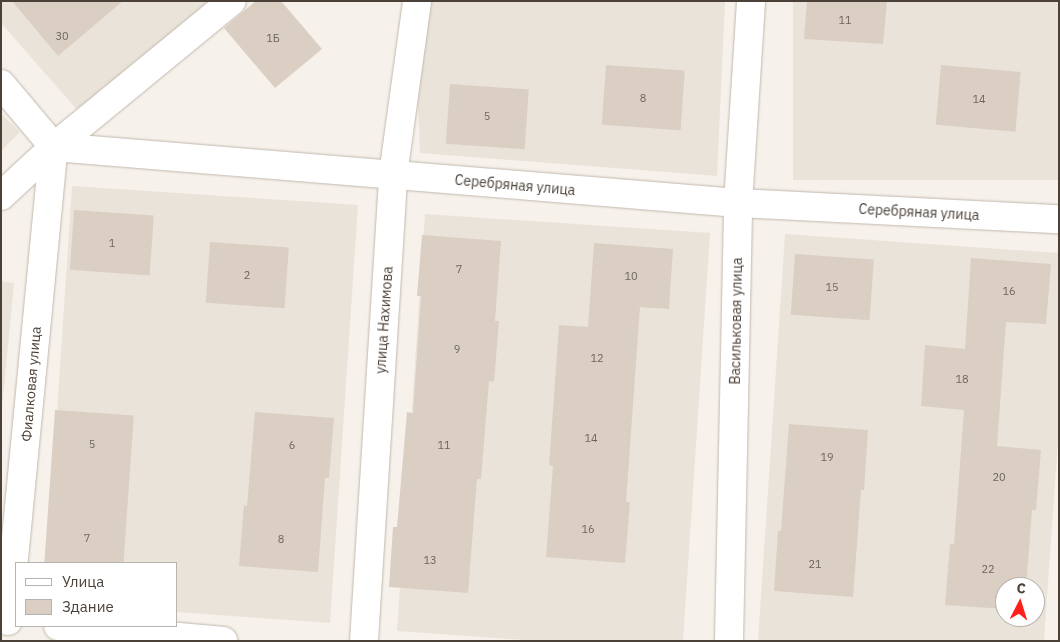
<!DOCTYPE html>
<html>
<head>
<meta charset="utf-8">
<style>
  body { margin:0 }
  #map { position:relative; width:1060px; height:642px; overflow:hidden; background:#f6f1eb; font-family:"IBM Plex Sans",sans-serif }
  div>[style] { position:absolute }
  .residential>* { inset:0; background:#eae3d9; transform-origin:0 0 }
  .building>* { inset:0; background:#dbcfc3; transform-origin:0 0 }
  .roads { filter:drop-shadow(0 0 1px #c2b8ad) drop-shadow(0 0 1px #c2b8ad) }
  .minor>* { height:28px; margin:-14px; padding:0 14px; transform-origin:14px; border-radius:14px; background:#fff }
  span { translate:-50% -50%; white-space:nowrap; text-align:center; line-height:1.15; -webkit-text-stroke:4.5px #fff; paint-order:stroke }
  .number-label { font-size:11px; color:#6f645b }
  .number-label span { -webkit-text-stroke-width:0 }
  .street-label { font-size:14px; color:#4b4138 }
  .frame { position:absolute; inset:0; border:2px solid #4b4138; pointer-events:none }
  .legend { position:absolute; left:15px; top:562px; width:162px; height:65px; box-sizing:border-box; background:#fff; border:1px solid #b7b3af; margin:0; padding:6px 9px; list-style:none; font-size:15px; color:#4b4138 }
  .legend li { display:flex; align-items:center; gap:10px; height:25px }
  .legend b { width:25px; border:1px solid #b7b3af }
  .north { position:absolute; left:995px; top:577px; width:50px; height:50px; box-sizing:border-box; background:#fff; border:1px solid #b7b3af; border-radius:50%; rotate:5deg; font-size:14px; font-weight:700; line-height:20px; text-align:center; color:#4b4138 }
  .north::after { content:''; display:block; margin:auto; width:18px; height:22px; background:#ff2119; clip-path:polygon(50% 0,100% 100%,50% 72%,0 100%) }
</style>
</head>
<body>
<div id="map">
  <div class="residential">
    <i style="clip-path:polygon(1px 1px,236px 1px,92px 127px,1px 23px)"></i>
    <i style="clip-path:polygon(414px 1px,725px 1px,717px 176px,420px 153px)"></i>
    <i style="left:793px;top:1px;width:266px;height:179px"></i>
    <i style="clip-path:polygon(1px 114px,20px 132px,1px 151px)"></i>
    <i style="clip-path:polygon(72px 186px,358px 205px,330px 623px,176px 612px,176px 563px,47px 563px)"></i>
    <i style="clip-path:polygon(425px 214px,710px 233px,683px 641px,538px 641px,397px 631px)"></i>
    <i style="clip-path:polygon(evenodd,785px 234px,1059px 253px,1059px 425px,1044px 641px,758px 641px,785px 234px,1005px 587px,1035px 587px,1035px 617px,1005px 617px,1005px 587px)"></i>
    <i style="clip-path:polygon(1px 281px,14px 283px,1px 419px)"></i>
  </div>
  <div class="building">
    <i style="clip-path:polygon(12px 1px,123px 1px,58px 56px)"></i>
    <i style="clip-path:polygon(256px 1px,281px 1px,322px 49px,275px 88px,224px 28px)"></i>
    <i style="clip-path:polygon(807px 1px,887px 1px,883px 44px,804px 39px)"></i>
    <i style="left:606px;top:65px;width:79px;height:60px;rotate:4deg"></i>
    <i style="left:941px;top:65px;width:80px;height:60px;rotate:5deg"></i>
    <i style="left:450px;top:84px;width:79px;height:60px;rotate:4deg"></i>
    <i style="left:74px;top:210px;width:80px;height:60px;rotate:4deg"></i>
    <i style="clip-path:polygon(422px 235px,501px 241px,495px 321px,499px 321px,494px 382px,489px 381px,481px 479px,477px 479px,468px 593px,389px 587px,393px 527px,397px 527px,407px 412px,413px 413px,421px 296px,417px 296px)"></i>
    <i style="left:210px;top:242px;width:79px;height:61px;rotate:4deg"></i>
    <i style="clip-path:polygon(594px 243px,673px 249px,669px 309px,640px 307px,626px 502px,630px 502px,625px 563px,546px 557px,553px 466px,549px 465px,559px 325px,588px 327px)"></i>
    <i style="left:795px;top:254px;width:79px;height:61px;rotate:4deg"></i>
    <i style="clip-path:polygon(971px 258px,1051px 264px,1046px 324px,1006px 322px,997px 446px,1041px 450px,1036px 510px,1032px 510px,1026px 587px,1005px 587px,1005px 609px,945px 605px,950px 544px,954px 544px,964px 410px,921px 406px,925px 345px,965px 349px)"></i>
    <i style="left:55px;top:410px;width:79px;height:153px;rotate:4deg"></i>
    <i style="clip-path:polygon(255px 412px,334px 418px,329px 478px,325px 478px,318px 572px,239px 566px,244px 505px,247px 506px)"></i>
    <i style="clip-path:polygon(789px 424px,868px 430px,864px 490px,861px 490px,853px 597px,774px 591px,778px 531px,781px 531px)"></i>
  </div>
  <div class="roads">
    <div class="minor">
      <i style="left:1px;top:84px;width:82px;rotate:49.9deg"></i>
      <i style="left:54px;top:147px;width:686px;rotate:4.68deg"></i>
      <i style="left:738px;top:203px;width:321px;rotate:2.9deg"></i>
      <i style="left:1px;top:196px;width:72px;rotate:-42.8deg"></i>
      <i style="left:54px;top:147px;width:230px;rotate:-39.4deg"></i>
      <i style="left:8px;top:621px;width:476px;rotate:-84.5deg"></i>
      <i style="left:58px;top:626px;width:166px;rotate:5.2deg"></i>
      <i style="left:364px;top:641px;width:467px;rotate:-86.4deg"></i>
      <i style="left:393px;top:175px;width:176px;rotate:-82.1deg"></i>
      <i style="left:729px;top:641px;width:438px;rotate:-88.8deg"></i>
      <i style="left:738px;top:203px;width:202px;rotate:-86.3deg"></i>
    </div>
  </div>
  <div class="number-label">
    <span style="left:845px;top:20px">11</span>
    <span style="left:62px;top:36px">30</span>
    <span style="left:273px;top:38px">1Б</span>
    <span style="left:643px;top:98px">8</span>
    <span style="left:979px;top:99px">14</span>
    <span style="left:487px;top:116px">5</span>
    <span style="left:112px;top:243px">1</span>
    <span style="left:459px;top:269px">7</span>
    <span style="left:247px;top:275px">2</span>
    <span style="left:631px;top:276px">10</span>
    <span style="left:832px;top:287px">15</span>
    <span style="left:1009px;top:291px">16</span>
    <span style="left:457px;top:349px">9</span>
    <span style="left:597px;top:358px">12</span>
    <span style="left:962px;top:379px">18</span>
    <span style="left:591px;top:438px">14</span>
    <span style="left:92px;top:444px">5</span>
    <span style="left:292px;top:445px">6</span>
    <span style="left:444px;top:445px">11</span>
    <span style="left:827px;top:457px">19</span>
    <span style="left:999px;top:477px">20</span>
    <span style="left:588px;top:529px">16</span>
    <span style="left:87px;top:538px">7</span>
    <span style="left:281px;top:539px">8</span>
    <span style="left:430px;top:560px">13</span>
    <span style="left:815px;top:564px">21</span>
    <span style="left:988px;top:569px">22</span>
  </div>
  <div class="street-label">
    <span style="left:515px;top:185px;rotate:5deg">Серебряная улица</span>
    <span style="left:919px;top:212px;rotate:3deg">Серебряная улица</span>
    <span style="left:384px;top:320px;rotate:-86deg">улица Нахимова</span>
    <span style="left:736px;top:321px;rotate:-89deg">Васильковая улица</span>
    <span style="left:31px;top:384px;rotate:-85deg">Фиалковая улица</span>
  </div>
  <div class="frame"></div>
  <ul class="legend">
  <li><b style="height:6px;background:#fff"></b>Улица</li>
  <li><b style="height:14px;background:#dbcfc3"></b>Здание</li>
  </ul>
  <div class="north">С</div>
</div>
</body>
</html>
